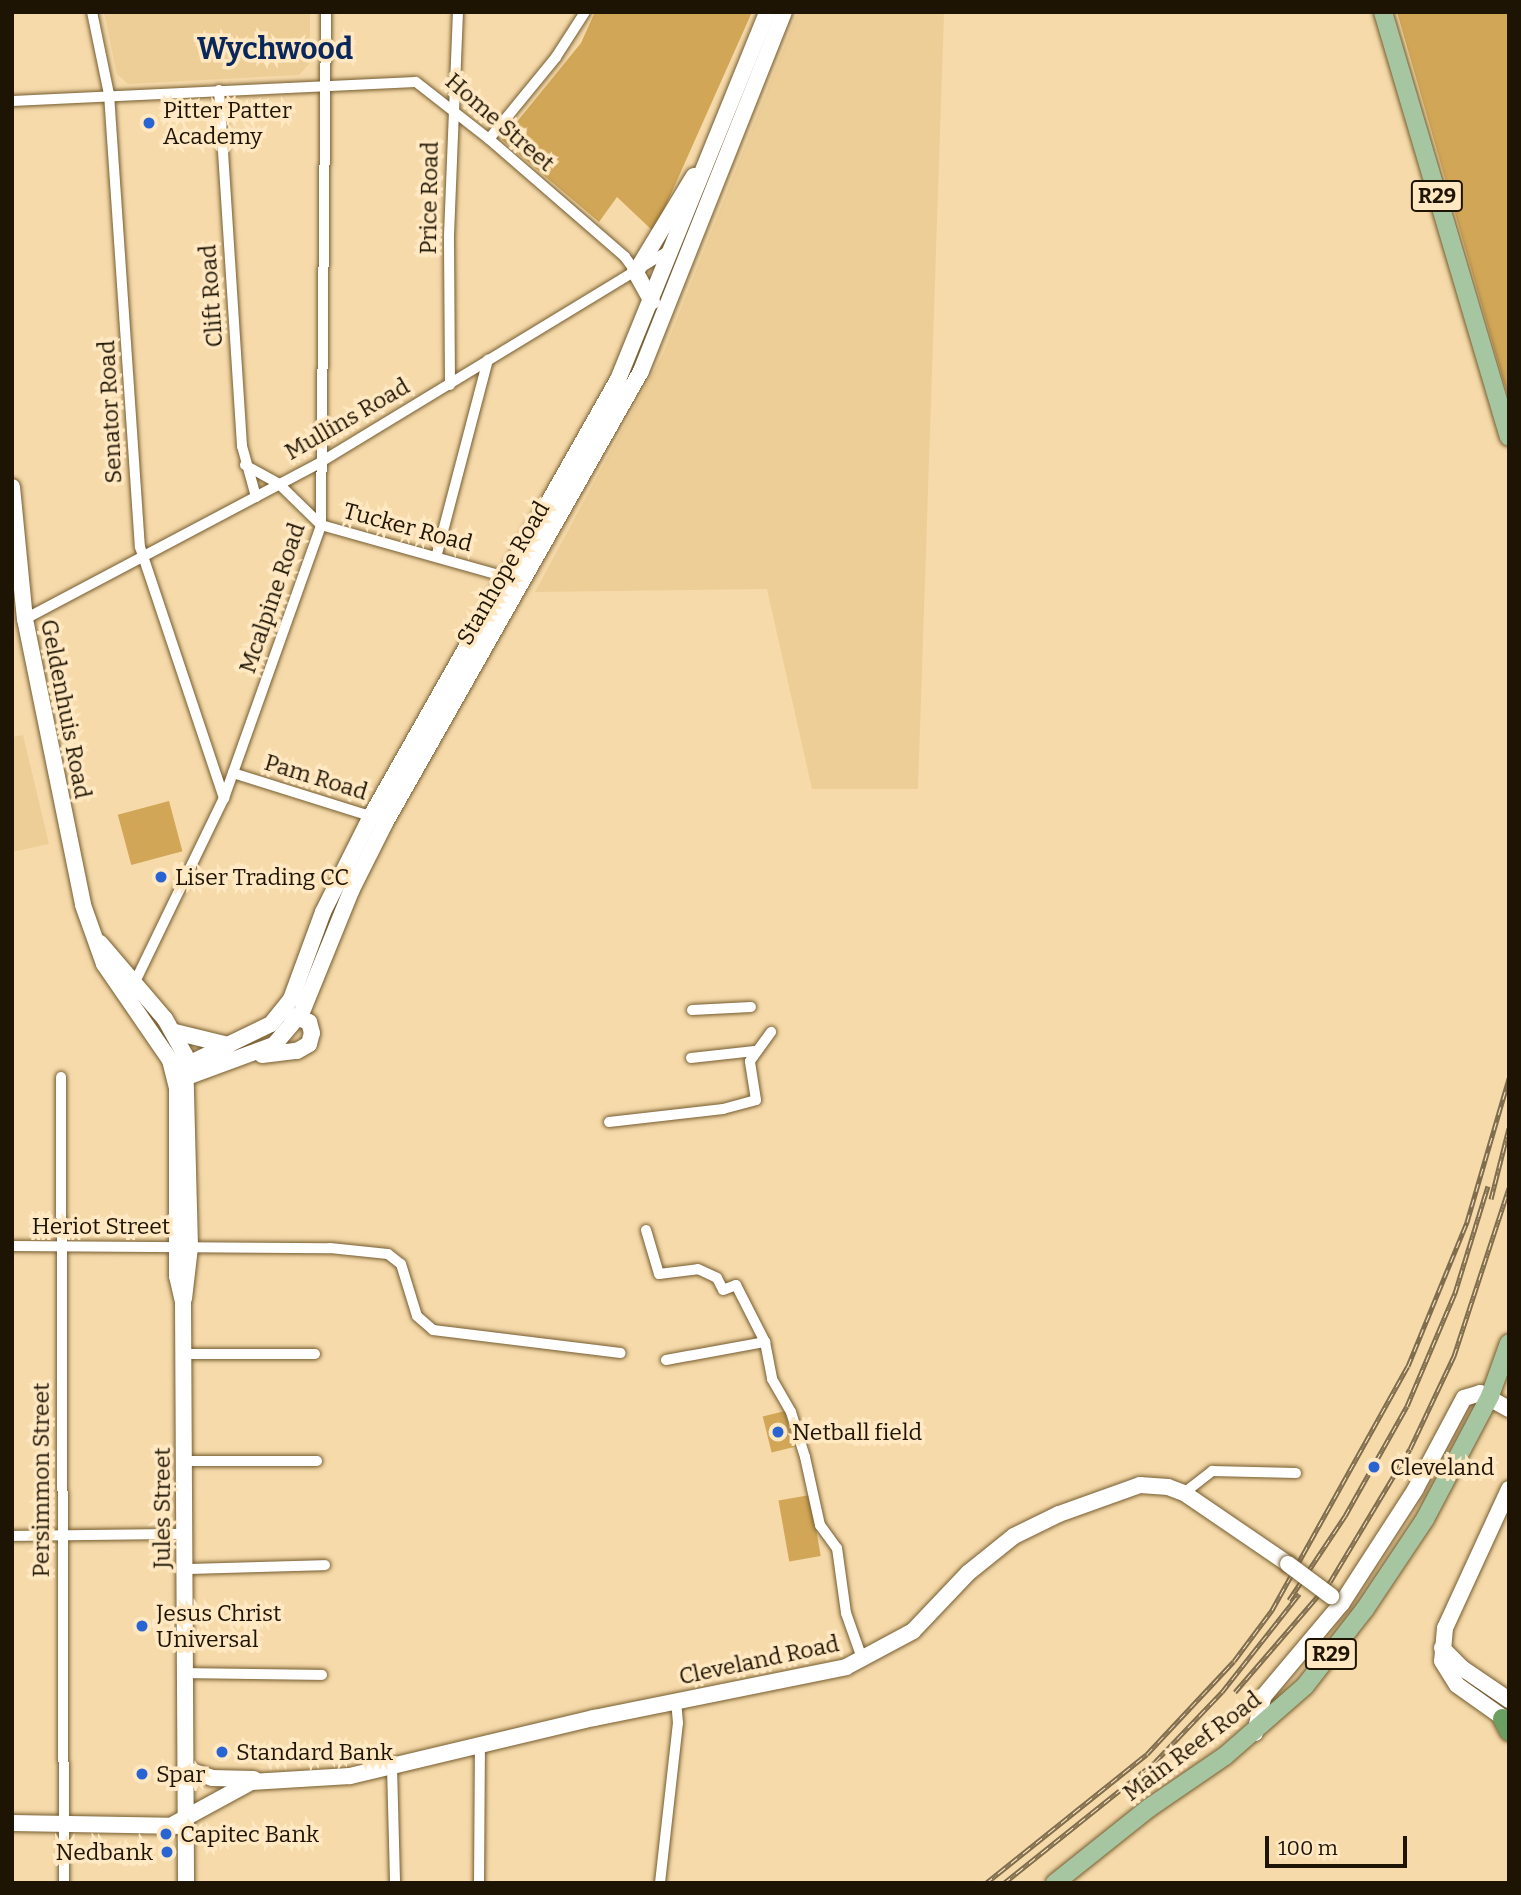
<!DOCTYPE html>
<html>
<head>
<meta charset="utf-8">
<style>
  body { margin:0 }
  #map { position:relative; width:1521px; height:1895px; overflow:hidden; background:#f6daaa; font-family:Bitter,serif }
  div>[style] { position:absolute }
  .built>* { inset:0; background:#edce96 }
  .green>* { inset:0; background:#d1a657; transform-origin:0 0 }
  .roads { filter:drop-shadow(0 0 2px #755c2f) drop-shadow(0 0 2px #755c2f) }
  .street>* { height:10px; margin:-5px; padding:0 5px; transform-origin:5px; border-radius:5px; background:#fff }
  .secondary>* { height:16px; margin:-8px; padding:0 8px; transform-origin:8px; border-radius:8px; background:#fff }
  .primary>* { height:18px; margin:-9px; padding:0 9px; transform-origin:9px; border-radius:9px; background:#a6c6a1 }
  .highway>* { height:19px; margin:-9.5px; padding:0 9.5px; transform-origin:9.5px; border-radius:9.5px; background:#6aa062 }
  .rail>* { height:5px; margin-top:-2.5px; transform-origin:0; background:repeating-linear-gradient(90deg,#ffe8c2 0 8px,#7f6d4e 0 16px); box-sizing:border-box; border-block:2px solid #7f6d4e }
  .bridges { filter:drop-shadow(0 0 2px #755c2f) drop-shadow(0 0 2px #755c2f) }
  .secondary-bridge>* { height:16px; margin:-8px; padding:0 8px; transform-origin:8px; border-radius:8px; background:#fff }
  .dots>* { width:19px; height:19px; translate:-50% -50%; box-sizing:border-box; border:4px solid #ffe8c2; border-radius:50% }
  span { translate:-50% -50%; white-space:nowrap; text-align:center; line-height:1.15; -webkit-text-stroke:7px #ffe8c2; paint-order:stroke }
  .shield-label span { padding:2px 5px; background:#ffe8c2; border:2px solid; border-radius:5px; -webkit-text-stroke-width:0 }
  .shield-label { font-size:21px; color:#1e1403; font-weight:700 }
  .poi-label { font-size:23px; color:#1e1403 }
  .left { translate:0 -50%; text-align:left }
  .right { translate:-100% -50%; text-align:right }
  .street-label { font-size:23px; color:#1e1403 }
  .district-label { font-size:30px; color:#0a275b; font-weight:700 }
  .frame { position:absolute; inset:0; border:14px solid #1e1403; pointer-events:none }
  .scale { position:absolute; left:1265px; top:1836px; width:142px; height:32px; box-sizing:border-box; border:4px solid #1e1403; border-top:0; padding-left:9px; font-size:21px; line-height:24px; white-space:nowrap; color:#1e1403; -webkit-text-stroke:5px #ffe8c2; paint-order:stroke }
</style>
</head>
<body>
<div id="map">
  <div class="built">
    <i style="clip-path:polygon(104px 12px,310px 12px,310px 63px,299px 75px,128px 84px,117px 74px)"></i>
    <i style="clip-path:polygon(798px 12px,944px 12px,918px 789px,812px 789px,767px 589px,535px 592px,663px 354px)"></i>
    <i style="clip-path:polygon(23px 735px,49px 844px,12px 852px,12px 737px)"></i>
  </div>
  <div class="green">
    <i style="clip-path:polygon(595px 12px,752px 12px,654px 232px,617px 197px,599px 222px,502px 140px,581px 43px)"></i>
    <i style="clip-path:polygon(1397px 12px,1509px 12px,1509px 400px)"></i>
    <i style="left:169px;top:801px;width:52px;height:53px;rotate:75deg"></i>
    <i style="left:785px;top:1411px;width:37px;height:23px;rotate:76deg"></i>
    <i style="left:810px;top:1495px;width:62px;height:32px;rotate:80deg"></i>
  </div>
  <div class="roads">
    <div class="street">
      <i style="left:92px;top:12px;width:84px;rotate:78.3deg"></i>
      <i style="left:109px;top:94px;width:454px;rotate:86.1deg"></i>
      <i style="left:140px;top:547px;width:265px;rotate:71.5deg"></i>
      <i style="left:219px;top:90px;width:357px;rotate:86.3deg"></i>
      <i style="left:242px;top:446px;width:53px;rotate:74.6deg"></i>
      <i style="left:12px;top:101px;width:404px;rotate:-2.7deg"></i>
      <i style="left:416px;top:82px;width:93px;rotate:38deg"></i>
      <i style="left:489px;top:139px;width:180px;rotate:40.9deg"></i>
      <i style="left:625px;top:257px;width:17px;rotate:54deg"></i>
      <i style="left:489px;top:139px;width:106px;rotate:-50.7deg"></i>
      <i style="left:556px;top:57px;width:54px;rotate:-57.2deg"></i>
      <i style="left:450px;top:385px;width:150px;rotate:-90.4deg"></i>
      <i style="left:449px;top:235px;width:223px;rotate:-87.7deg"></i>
      <i style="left:245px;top:465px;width:39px;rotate:29deg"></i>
      <i style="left:279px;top:484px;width:59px;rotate:44.3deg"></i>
      <i style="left:321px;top:525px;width:196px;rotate:15.7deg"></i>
      <i style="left:437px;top:554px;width:201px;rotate:-75.3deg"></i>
      <i style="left:25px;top:619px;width:335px;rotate:-27.9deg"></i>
      <i style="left:321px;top:462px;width:407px;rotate:-31.3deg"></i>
      <i style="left:233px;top:773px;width:151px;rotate:17.4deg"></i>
      <i style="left:133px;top:986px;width:209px;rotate:-64.2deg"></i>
      <i style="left:224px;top:798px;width:290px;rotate:-70.4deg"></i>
      <i style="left:321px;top:525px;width:513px;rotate:-89.44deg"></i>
      <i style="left:692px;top:1010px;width:59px;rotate:-2.9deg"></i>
      <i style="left:691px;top:1058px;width:64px;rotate:-6.2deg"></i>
      <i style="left:61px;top:1077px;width:806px;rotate:89.79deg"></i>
      <i style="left:609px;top:1122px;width:115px;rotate:-6.5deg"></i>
      <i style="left:723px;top:1109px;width:34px;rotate:-15deg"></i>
      <i style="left:756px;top:1100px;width:39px;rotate:-99deg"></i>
      <i style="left:750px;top:1061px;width:36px;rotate:-54deg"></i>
      <i style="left:646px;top:1230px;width:46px;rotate:73.5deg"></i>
      <i style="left:659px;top:1274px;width:39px;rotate:-7deg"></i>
      <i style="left:698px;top:1269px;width:21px;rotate:25deg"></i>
      <i style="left:717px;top:1278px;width:13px;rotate:63deg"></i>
      <i style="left:723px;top:1290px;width:14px;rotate:-21deg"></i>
      <i style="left:736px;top:1285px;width:64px;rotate:63deg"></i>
      <i style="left:765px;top:1342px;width:38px;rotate:79deg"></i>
      <i style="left:772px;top:1379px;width:38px;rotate:60deg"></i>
      <i style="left:791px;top:1412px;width:47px;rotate:72.7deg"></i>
      <i style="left:805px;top:1457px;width:70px;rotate:77.6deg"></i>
      <i style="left:820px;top:1525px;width:29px;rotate:54deg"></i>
      <i style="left:837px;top:1548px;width:66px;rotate:82.1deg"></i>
      <i style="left:846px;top:1613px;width:51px;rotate:70.5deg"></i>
      <i style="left:12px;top:1246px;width:318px;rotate:0.4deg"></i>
      <i style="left:330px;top:1248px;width:58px;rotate:5.9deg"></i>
      <i style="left:388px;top:1254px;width:16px;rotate:38deg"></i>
      <i style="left:401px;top:1264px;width:54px;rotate:72.9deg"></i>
      <i style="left:417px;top:1316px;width:21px;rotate:41deg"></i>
      <i style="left:433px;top:1330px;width:189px;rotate:7deg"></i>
      <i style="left:184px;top:1354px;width:131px"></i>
      <i style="left:666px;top:1360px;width:101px;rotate:-10.3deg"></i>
      <i style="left:185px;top:1461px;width:132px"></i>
      <i style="left:1184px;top:1493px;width:36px;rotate:-38deg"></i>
      <i style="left:1212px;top:1471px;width:84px;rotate:1.4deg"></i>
      <i style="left:12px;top:1536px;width:173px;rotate:-0.7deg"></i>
      <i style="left:185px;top:1569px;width:140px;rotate:-1.6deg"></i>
      <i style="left:185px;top:1673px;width:137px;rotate:0.8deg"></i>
      <i style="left:392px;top:1766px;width:117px;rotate:88.5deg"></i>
      <i style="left:479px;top:1883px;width:138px;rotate:-89.6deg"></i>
      <i style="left:660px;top:1883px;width:161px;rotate:-83.6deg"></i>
      <i style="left:678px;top:1723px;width:23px;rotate:-95deg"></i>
    </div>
    <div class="secondary">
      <i style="left:637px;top:270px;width:110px;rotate:-58.8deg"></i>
      <i style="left:635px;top:271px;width:35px;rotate:61deg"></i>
      <i style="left:12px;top:487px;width:133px;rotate:84.4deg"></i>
      <i style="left:25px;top:619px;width:292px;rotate:78.5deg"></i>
      <i style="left:83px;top:905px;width:63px;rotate:70.4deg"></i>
      <i style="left:104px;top:964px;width:116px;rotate:55.5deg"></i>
      <i style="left:170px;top:1060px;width:29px;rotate:76deg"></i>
      <i style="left:177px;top:1088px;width:188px;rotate:90deg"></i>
      <i style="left:177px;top:1276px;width:27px;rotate:77deg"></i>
      <i style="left:183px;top:1302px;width:581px;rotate:89.7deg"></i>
      <i style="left:100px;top:943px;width:100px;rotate:49.5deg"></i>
      <i style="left:165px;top:1019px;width:41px;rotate:60.9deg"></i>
      <i style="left:185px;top:1055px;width:192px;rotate:88.5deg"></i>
      <i style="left:190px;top:1247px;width:52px;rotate:96.6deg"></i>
      <i style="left:175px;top:1032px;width:55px;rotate:13.8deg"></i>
      <i style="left:262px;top:1055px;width:35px;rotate:-7deg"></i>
      <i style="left:297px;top:1051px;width:14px;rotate:-30deg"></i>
      <i style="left:309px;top:1044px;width:11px;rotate:-75deg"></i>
      <i style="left:312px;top:1033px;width:11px;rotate:-105deg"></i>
      <i style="left:309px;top:1022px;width:20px;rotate:-160deg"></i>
      <i style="left:174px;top:1071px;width:108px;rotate:-25.9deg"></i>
      <i style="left:271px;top:1024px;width:32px;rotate:-51deg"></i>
      <i style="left:291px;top:999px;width:93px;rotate:-69.8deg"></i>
      <i style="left:323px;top:912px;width:107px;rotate:-63.4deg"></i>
      <i style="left:371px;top:816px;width:499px;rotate:-60.5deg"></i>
      <i style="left:617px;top:382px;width:399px;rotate:-67.9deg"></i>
      <i style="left:176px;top:1081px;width:104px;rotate:-20.2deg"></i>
      <i style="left:274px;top:1045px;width:43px;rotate:-49.7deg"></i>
      <i style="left:302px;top:1012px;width:133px;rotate:-67.9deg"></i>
      <i style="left:352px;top:889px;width:74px;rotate:-63.4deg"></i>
      <i style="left:385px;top:823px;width:519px;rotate:-60.47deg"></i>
      <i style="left:641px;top:371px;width:386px;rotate:-68.3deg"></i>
      <i style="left:1509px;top:1489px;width:153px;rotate:114.7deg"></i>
      <i style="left:1445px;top:1628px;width:33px;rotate:95deg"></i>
      <i style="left:1442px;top:1661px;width:28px;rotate:58deg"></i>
      <i style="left:1457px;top:1685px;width:64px;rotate:35.4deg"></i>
      <i style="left:1442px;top:1648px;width:28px;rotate:45deg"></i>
      <i style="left:1462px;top:1668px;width:57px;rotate:34.2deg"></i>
      <i style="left:1255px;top:1733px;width:37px;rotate:-77deg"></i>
      <i style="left:1263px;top:1697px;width:123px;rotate:-50deg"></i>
      <i style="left:1342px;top:1603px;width:135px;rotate:-57.1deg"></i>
      <i style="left:1415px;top:1490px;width:104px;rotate:-62deg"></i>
      <i style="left:1464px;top:1398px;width:17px;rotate:-17deg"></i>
      <i style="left:1480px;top:1393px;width:33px;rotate:29deg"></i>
      <i style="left:185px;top:1769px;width:28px;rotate:18deg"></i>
      <i style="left:212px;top:1778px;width:42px;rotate:1.4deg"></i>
      <i style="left:12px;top:1823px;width:173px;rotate:1deg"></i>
      <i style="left:174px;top:1824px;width:88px;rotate:-28.6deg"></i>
      <i style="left:251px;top:1782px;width:99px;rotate:-3.5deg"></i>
      <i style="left:350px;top:1776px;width:251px;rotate:-13.4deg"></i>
      <i style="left:594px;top:1718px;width:257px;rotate:-11.4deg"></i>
      <i style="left:846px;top:1667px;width:76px;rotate:-28.2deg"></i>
      <i style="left:913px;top:1631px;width:80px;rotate:-46.5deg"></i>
      <i style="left:968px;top:1573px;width:59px;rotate:-38.8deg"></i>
      <i style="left:1014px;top:1536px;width:50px;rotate:-26.1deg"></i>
      <i style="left:1059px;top:1514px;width:86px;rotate:-19.7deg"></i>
      <i style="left:1140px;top:1485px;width:28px;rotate:4deg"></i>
      <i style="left:1168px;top:1487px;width:17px;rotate:21deg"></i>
      <i style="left:1184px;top:1493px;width:126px;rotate:34.3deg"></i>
    </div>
    <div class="primary">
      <i style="left:1383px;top:12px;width:443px;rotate:73.5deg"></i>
      <i style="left:1055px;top:1883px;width:120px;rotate:-38.6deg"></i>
      <i style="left:1149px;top:1808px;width:92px;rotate:-34.4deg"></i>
      <i style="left:1225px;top:1756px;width:106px;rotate:-41.2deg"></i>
      <i style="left:1305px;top:1686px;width:98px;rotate:-52.1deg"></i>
      <i style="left:1365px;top:1609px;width:108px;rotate:-56.3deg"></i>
      <i style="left:1425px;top:1519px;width:139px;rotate:-62.1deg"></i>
      <i style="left:1490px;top:1396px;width:56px;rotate:-70.3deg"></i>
    </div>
    <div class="highway">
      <i style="left:1502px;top:1718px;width:15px;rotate:62deg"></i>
    </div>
  </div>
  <div class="rail">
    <i style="left:1491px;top:1199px;width:73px;rotate:-75.8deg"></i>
    <i style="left:1289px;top:1600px;width:101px;rotate:-56.3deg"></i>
    <i style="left:1345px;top:1516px;width:126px;rotate:-60.6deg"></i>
    <i style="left:1407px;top:1406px;width:123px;rotate:-67deg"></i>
    <i style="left:1455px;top:1293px;width:112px;rotate:-72.9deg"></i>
    <i style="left:1235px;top:1692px;width:145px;rotate:-49.2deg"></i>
    <i style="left:1330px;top:1582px;width:155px;rotate:-59deg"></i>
    <i style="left:1410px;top:1449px;width:103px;rotate:-64.7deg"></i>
    <i style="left:1454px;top:1356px;width:177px;rotate:-71.9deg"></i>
    <i style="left:986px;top:1883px;width:206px;rotate:-38.7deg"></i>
    <i style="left:1147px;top:1754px;width:127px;rotate:-46.9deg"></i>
    <i style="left:1234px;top:1661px;width:64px;rotate:-53.3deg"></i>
    <i style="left:1272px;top:1610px;width:279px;rotate:-60.9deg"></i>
    <i style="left:1408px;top:1366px;width:156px;rotate:-67.7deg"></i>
    <i style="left:1467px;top:1222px;width:150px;rotate:-73.7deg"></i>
    <i style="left:1004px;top:1883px;width:193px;rotate:-38.7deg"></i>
    <i style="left:1155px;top:1762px;width:97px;rotate:-46.3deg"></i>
    <i style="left:1222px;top:1692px;width:125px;rotate:-51.8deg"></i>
  </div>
  <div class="bridges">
    <div class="secondary-bridge">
      <i style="left:1288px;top:1564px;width:54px;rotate:36.7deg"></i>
    </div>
  </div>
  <div class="dots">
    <i style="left:149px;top:123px;background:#2865d2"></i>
    <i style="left:161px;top:877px;background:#2865d2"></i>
    <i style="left:778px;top:1432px;background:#2865d2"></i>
    <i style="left:1374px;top:1467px;background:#2865d2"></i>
    <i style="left:142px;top:1626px;background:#2865d2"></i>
    <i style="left:222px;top:1752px;background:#2865d2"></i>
    <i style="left:142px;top:1774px;background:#2865d2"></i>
    <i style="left:166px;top:1834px;background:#2865d2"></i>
    <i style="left:167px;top:1852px;background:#2865d2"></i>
  </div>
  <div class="shield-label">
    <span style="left:1437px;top:196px">R29</span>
    <span style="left:1331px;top:1654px">R29</span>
  </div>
  <div class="poi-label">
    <span class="left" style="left:163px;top:123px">Pitter Patter<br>Academy</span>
    <span class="left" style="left:175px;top:877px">Liser Trading CC</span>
    <span class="left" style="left:792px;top:1432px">Netball field</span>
    <span class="left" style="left:1390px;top:1467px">Cleveland</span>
    <span class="left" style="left:156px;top:1626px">Jesus Christ<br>Universal</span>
    <span class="left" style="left:236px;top:1752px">Standard Bank</span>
    <span class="left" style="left:156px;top:1774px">Spar</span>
    <span class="left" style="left:180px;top:1834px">Capitec Bank</span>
    <span class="right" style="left:153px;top:1852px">Nedbank</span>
  </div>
  <div class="street-label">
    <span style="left:500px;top:122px;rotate:41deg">Home Street</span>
    <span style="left:429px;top:198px;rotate:-89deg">Price Road</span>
    <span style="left:211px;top:296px;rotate:-94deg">Clift Road</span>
    <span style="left:110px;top:412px;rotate:-93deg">Senator Road</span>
    <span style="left:347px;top:419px;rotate:-30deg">Mullins Road</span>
    <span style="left:408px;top:527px;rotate:15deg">Tucker Road</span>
    <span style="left:503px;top:573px;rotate:-60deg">Stanhope Road</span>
    <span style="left:272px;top:598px;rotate:-71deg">Mcalpine Road</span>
    <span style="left:66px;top:709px;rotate:79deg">Geldenhuis Road</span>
    <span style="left:316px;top:777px;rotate:17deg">Pam Road</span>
    <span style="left:101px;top:1226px">Heriot Street</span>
    <span style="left:41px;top:1480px;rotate:-90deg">Persimmon Street</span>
    <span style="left:162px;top:1508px;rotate:-90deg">Jules Street</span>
    <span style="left:759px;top:1660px;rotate:-12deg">Cleveland Road</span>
    <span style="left:1192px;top:1746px;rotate:-37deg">Main Reef Road</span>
  </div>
  <div class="district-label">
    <span style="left:275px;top:49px">Wychwood</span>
  </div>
  <div class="frame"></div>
  <div class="scale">100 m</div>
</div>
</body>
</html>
